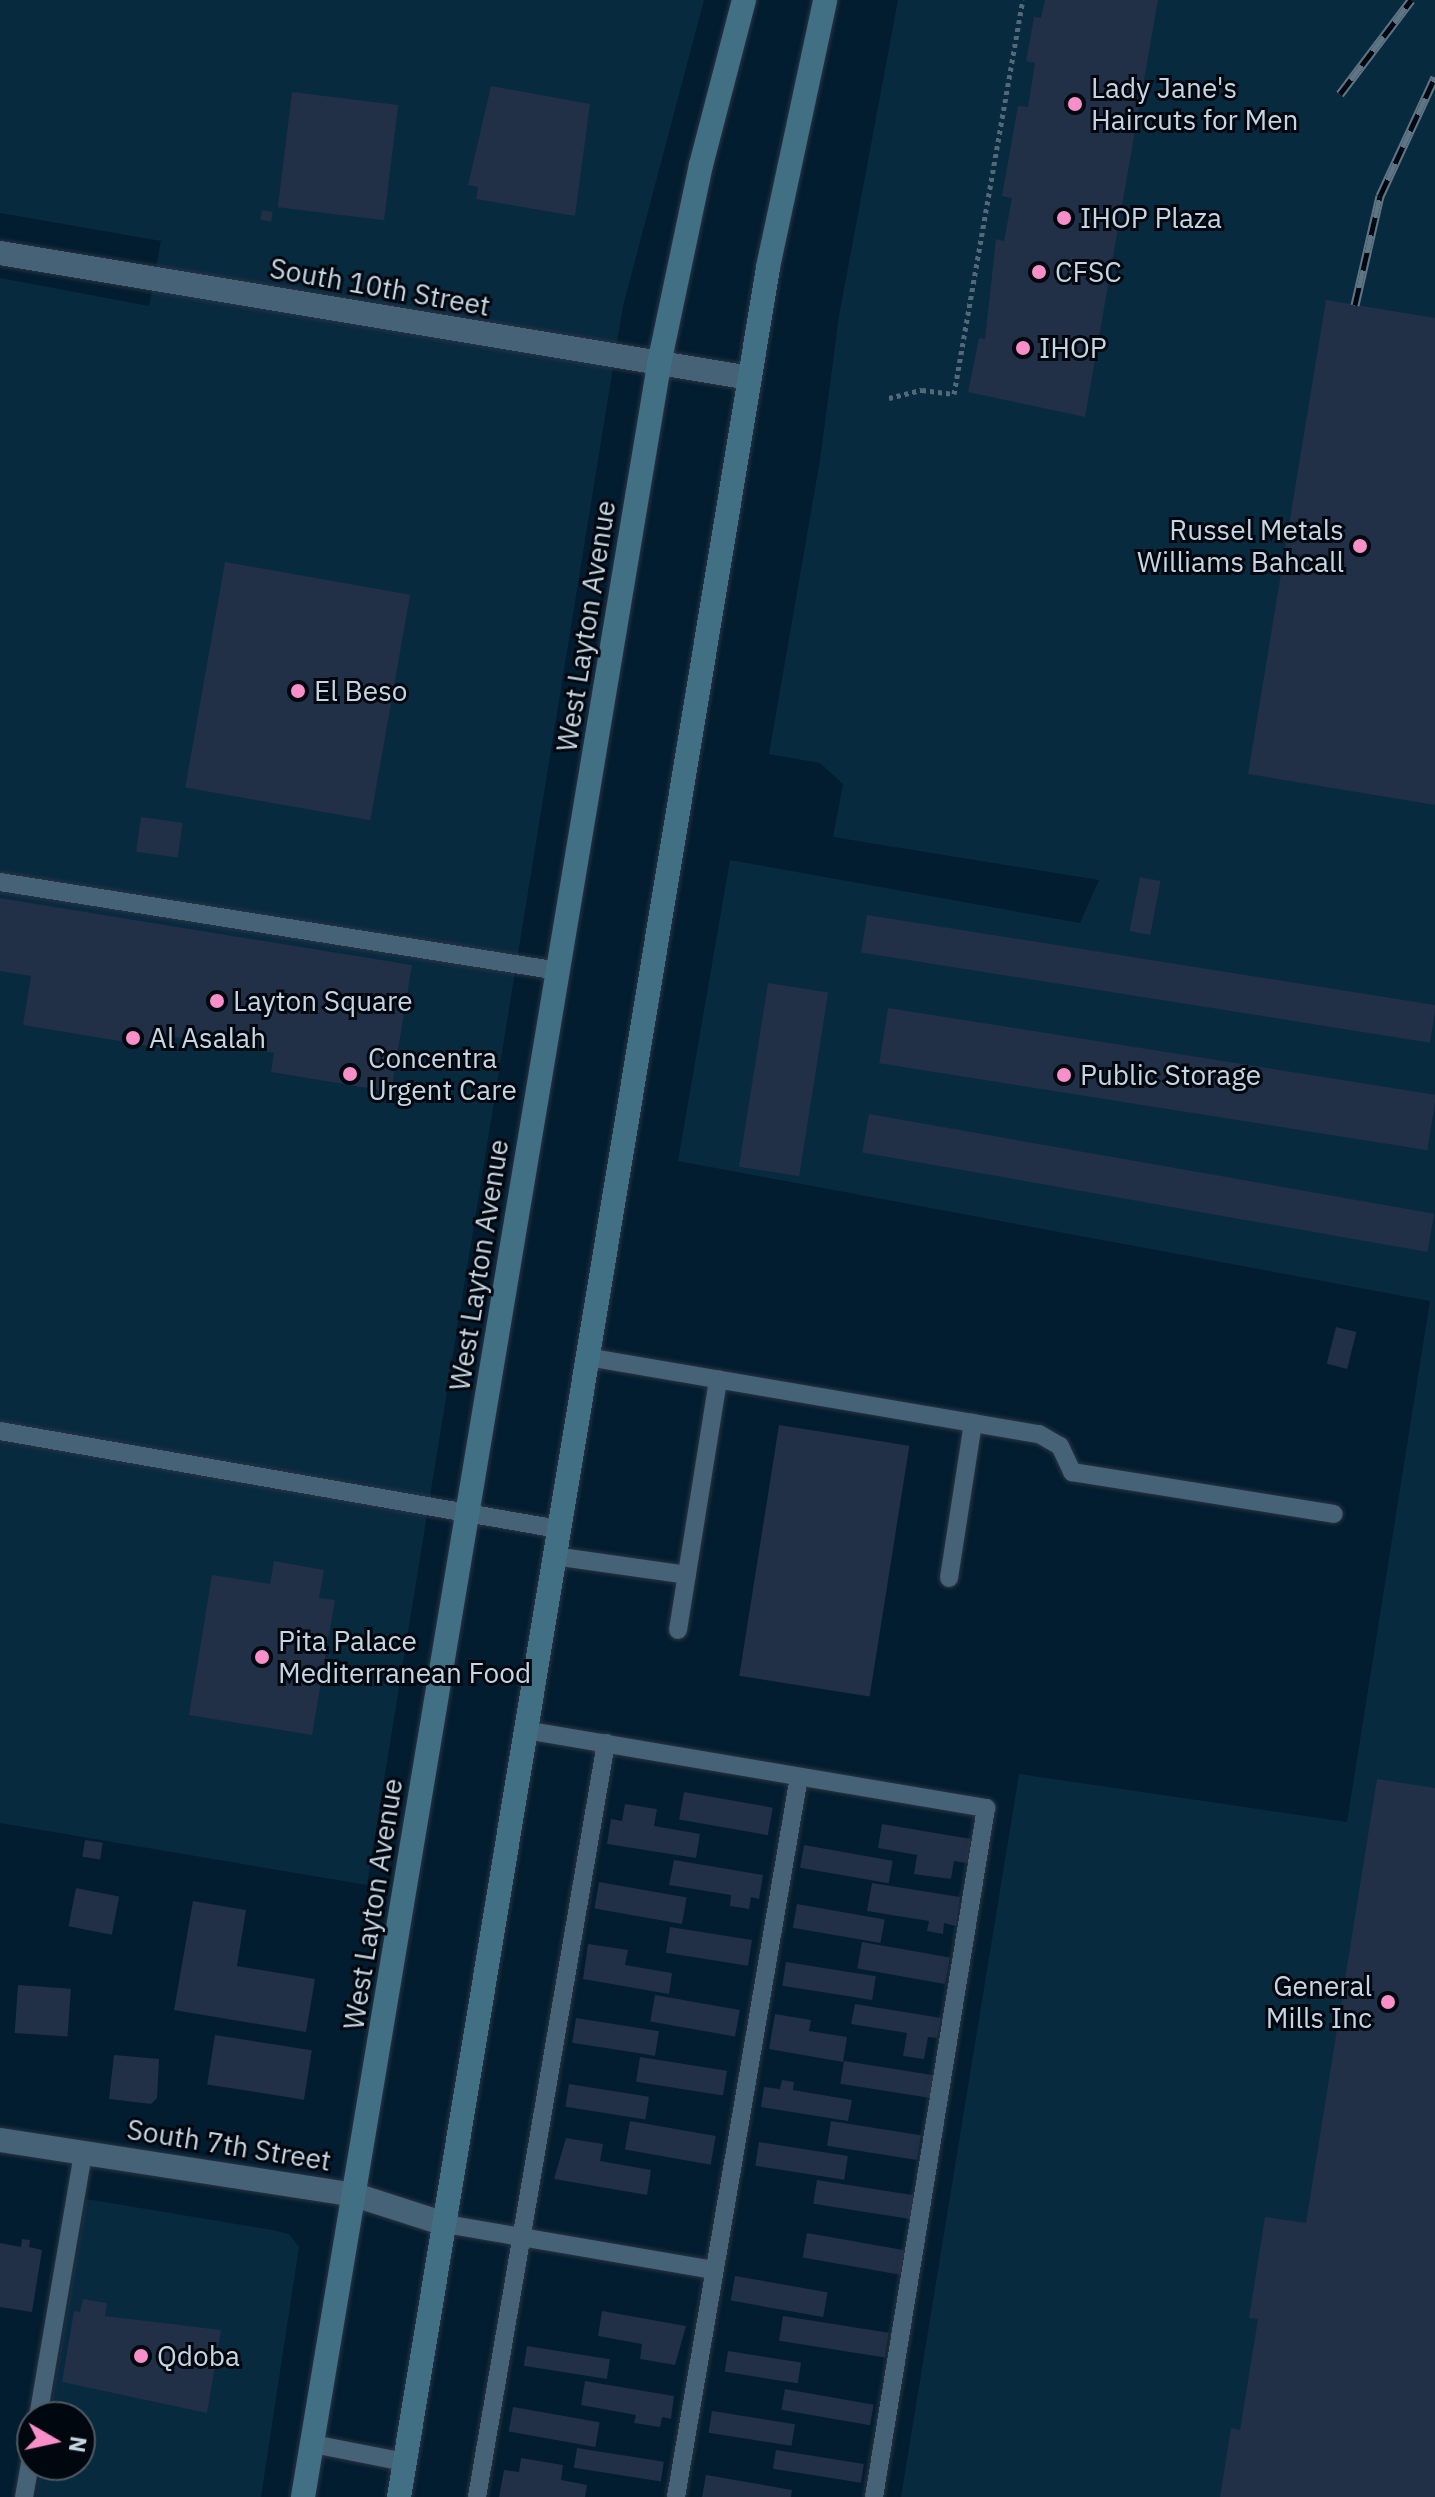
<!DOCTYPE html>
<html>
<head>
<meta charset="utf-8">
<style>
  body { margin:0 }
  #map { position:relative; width:1435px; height:2497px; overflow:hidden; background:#021d2f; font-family:"IBM Plex Sans",sans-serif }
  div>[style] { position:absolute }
  .built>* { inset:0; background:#082a3f }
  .building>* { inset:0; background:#212f47; transform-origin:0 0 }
  .path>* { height:5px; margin-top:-2.5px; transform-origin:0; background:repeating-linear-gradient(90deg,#536979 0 4px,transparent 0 8px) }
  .roads { filter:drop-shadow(0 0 2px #2b3443) drop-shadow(0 0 2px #2b3443) }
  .service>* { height:18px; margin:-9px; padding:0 9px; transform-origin:9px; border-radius:9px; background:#456276 }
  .minor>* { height:24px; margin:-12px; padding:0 12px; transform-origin:12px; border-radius:12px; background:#456276 }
  .secondary>* { height:24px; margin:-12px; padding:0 12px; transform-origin:12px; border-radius:12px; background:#417084 }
  .rail>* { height:9px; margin-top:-4.5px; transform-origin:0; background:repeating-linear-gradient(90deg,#01070e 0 18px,#5f7584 0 36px); box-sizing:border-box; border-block:2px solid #5f7584 }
  .dots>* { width:22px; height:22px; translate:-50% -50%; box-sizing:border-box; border:4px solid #01070e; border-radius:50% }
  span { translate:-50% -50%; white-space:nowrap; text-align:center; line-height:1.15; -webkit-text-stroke:6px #01070e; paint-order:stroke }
  .poi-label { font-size:28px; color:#c5d5e1 }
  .left { translate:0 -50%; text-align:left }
  .right { translate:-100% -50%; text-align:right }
  .street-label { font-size:28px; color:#c5d5e1 }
  .north { position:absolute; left:16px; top:2401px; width:80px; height:80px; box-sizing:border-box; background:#01070e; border:2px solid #4f5962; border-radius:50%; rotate:99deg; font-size:22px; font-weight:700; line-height:32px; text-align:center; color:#c5d5e1 }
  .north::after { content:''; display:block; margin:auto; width:28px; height:36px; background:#f98fc9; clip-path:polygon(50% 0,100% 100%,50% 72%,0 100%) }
</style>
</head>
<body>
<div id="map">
  <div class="built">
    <i style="clip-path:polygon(0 0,704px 0,623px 306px,367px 1885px,0 1823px,0 278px,149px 306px,161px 241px,0 213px)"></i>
    <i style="clip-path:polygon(898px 0,1435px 0,1435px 2497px,901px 2497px,1019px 1774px,1347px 1822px,1430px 1301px,678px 1161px,730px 860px,1080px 923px,1099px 880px,833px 837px,843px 784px,820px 763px,769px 754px,820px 460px,839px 316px)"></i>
    <i style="clip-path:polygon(86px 2199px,272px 2230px,289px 2234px,299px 2247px,261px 2497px,36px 2497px,41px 2465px,80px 2465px,80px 2417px,49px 2417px)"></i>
  </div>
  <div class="building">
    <i style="clip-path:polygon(1045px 0,1158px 0,1085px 417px,968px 392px,979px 338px,985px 339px,996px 239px,1004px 241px,1012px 198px,1002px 196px,1018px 106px,1028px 107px,1035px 63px,1026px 61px,1034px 17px,1041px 18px)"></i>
    <i style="clip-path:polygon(491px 86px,590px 104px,575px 216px,476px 199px,478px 187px,468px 185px)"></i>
    <i style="left:292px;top:92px;width:107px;height:116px;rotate:7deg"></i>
    <i style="left:262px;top:210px;width:11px;height:10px;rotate:10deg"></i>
    <i style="clip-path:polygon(1326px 300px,1435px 318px,1435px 805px,1248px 774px)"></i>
    <i style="left:225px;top:562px;width:188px;height:229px;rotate:10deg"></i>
    <i style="left:141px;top:817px;width:42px;height:35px;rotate:8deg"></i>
    <i style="left:1140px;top:877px;width:21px;height:55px;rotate:11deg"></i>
    <i style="clip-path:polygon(0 898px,412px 965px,391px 1092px,271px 1072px,274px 1053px,163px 1035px,161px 1048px,23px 1025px,31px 976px,0 971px)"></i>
    <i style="left:867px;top:915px;width:576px;height:38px;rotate:9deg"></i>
    <i style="left:768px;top:983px;width:61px;height:186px;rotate:9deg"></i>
    <i style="left:888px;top:1008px;width:555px;height:56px;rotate:9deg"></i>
    <i style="left:869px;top:1114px;width:574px;height:39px;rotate:10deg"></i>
    <i style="left:1336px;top:1327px;width:21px;height:38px;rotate:14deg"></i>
    <i style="left:779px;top:1425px;width:132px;height:254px;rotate:9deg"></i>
    <i style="clip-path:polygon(274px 1561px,324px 1570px,319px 1598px,335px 1600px,312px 1735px,189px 1715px,212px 1575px,270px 1584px)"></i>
    <i style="clip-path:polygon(1377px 1779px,1435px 1788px,1435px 2497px,1220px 2497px,1231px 2428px,1240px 2430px,1258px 2319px,1249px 2318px,1265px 2217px,1306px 2223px)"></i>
    <i style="left:684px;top:1792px;width:90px;height:28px;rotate:10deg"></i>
    <i style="clip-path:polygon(625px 1804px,657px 1809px,654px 1826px,700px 1834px,696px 1858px,607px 1844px,611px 1819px,622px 1821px)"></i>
    <i style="clip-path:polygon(882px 1824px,971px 1839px,967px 1863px,954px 1861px,951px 1879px,914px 1874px,917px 1855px,878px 1848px)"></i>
    <i style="left:85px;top:1840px;width:18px;height:17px;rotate:9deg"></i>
    <i style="left:804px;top:1845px;width:90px;height:23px;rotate:10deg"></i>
    <i style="clip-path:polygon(674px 1860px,763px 1875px,759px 1899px,751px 1897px,749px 1909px,730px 1906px,731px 1895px,669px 1885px)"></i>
    <i style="left:599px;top:1882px;width:89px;height:27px;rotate:10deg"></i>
    <i style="clip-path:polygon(872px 1883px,960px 1897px,956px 1926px,944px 1923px,943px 1934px,927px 1931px,929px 1921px,867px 1911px)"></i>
    <i style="left:76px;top:1888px;width:44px;height:39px;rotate:11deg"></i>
    <i style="clip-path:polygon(193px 1901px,246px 1910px,237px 1966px,315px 1979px,306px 2032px,174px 2010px)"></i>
    <i style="left:797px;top:1904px;width:89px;height:24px;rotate:10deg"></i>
    <i style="left:670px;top:1927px;width:83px;height:26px;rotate:9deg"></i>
    <i style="left:862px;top:1942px;width:89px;height:27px;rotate:10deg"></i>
    <i style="clip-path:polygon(588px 1944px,628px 1950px,625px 1965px,672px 1973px,669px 1994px,583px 1979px)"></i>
    <i style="left:786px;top:1962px;width:91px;height:24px;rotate:9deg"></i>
    <i style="left:18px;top:1985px;width:53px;height:48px;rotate:4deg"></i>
    <i style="left:655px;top:1995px;width:86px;height:27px;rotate:10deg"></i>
    <i style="clip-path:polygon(855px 2004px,941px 2018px,937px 2038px,928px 2037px,924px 2059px,903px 2056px,907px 2033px,851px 2024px)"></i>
    <i style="clip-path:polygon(775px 2014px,811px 2020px,809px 2031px,847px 2037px,843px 2062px,769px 2049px)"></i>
    <i style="left:576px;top:2018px;width:84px;height:25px;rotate:9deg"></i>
    <i style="left:215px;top:2035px;width:98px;height:50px;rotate:9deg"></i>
    <i style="clip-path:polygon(114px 2055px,159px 2059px,157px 2098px,151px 2104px,109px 2099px)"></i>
    <i style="left:640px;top:2057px;width:88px;height:25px;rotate:9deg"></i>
    <i style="left:844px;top:2061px;width:91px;height:23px;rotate:9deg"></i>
    <i style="clip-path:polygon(782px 2080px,794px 2082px,793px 2090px,852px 2100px,848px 2121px,761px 2107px,764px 2087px,780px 2089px)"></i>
    <i style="left:569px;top:2084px;width:81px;height:23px;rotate:9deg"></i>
    <i style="left:630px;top:2121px;width:87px;height:29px;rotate:10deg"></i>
    <i style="left:831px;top:2121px;width:91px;height:25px;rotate:9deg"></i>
    <i style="clip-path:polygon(566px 2138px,603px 2144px,600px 2161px,651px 2170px,647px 2195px,554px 2179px)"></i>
    <i style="left:759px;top:2142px;width:90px;height:24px;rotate:9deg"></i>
    <i style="left:817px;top:2180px;width:98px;height:24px;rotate:9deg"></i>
    <i style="left:807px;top:2233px;width:99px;height:25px;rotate:10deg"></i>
    <i style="clip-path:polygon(22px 2239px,30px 2240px,29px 2247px,42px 2250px,32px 2312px,0 2307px,0 2243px,21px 2247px)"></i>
    <i style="left:735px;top:2276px;width:94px;height:25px;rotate:10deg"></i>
    <i style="clip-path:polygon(83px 2299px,107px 2303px,105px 2316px,221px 2330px,207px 2413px,62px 2382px,74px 2311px,80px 2312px)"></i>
    <i style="clip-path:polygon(602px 2311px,686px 2326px,675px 2365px,640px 2359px,642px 2344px,598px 2336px)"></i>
    <i style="left:783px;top:2316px;width:107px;height:25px;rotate:9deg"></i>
    <i style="left:527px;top:2346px;width:84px;height:20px;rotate:9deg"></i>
    <i style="left:728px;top:2351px;width:74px;height:21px;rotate:9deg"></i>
    <i style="clip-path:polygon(585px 2381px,674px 2396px,671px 2419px,662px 2417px,660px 2427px,634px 2423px,636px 2415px,581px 2405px)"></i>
    <i style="left:785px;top:2389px;width:90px;height:21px;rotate:10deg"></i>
    <i style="left:513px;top:2407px;width:88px;height:25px;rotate:10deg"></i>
    <i style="left:712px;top:2411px;width:84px;height:22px;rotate:9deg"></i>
    <i style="left:577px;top:2448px;width:88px;height:20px;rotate:9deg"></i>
    <i style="left:776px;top:2450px;width:89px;height:19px;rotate:9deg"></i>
    <i style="clip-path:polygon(521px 2458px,563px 2465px,561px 2480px,587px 2485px,585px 2497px,499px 2497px,504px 2470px,519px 2472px)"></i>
    <i style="clip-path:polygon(706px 2475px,792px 2490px,791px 2497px,702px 2497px)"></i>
  </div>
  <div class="path">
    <i style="left:889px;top:398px;width:34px;rotate:-14deg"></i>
    <i style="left:922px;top:390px;width:32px;rotate:7deg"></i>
    <i style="left:954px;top:394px;width:400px;rotate:-80.1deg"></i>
  </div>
  <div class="roads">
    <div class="service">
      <i style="left:0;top:882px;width:566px;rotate:9.05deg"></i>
      <i style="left:587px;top:1357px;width:459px;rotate:9.7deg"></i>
      <i style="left:1039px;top:1434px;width:24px;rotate:30deg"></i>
      <i style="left:1060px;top:1446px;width:29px;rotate:65deg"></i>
      <i style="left:1072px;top:1472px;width:265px;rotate:9.1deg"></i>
      <i style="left:0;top:1431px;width:567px;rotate:9.96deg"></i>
      <i style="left:554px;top:1556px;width:134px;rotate:8.1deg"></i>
      <i style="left:949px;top:1578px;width:157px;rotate:-81.2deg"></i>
      <i style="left:678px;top:1630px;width:254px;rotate:-80.9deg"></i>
      <i style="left:525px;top:1730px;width:468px;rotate:9.6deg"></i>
      <i style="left:986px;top:1808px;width:698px;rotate:99.23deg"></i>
      <i style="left:445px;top:2224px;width:273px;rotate:9.7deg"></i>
      <i style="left:38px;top:2417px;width:267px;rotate:-80.3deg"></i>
      <i style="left:313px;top:2444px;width:94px;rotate:11.1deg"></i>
      <i style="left:24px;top:2497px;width:46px;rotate:-79.9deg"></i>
      <i style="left:477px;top:2497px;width:765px;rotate:-80.29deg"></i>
      <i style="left:676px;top:2497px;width:730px;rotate:-80.31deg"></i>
    </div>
    <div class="minor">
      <i style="left:0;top:253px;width:760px;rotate:9.46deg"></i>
      <i style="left:0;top:2140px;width:359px;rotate:8.8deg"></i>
      <i style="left:355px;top:2195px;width:95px;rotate:17.9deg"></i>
    </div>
    <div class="secondary">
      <i style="left:303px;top:2497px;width:2163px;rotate:-80.52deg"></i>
      <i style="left:659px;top:364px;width:203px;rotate:-78.1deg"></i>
      <i style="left:701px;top:165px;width:171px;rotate:-75.4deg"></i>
      <i style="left:399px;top:2497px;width:2260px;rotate:-80.6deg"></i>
      <i style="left:768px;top:267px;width:273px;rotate:-77.9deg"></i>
    </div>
  </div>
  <div class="rail">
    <i style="left:1340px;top:94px;width:118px;rotate:-52.9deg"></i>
    <i style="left:1355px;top:305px;width:112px;rotate:-77.1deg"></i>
    <i style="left:1380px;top:196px;width:131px;rotate:-65.2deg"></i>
  </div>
  <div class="dots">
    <i style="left:1075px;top:104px;background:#f98fc9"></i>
    <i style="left:1064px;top:218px;background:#f98fc9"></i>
    <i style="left:1039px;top:272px;background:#f98fc9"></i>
    <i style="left:1023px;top:348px;background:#f98fc9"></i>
    <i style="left:1360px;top:546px;background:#f98fc9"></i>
    <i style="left:298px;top:691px;background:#f98fc9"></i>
    <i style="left:217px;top:1001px;background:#f98fc9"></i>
    <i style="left:133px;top:1038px;background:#f98fc9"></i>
    <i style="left:350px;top:1074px;background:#f98fc9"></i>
    <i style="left:1064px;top:1075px;background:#f98fc9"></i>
    <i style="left:262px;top:1657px;background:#f98fc9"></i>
    <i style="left:1388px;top:2002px;background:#f98fc9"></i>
    <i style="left:141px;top:2356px;background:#f98fc9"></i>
  </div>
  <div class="poi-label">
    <span class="left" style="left:1091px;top:104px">Lady Jane's<br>Haircuts for Men</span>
    <span class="left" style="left:1080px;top:218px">IHOP Plaza</span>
    <span class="left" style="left:1055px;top:272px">CFSC</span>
    <span class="left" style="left:1039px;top:348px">IHOP</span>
    <span class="right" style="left:1344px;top:546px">Russel Metals<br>Williams Bahcall</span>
    <span class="left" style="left:314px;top:691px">El Beso</span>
    <span class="left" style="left:233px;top:1001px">Layton Square</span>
    <span class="left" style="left:149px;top:1038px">Al Asalah</span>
    <span class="left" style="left:368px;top:1074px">Concentra<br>Urgent Care</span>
    <span class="left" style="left:1080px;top:1075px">Public Storage</span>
    <span class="left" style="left:278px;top:1657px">Pita Palace<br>Mediterranean Food</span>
    <span class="right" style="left:1372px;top:2002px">General<br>Mills Inc</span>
    <span class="left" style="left:157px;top:2356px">Qdoba</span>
  </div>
  <div class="street-label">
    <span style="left:380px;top:287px;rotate:10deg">South 10th Street</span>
    <span style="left:586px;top:626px;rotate:-81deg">West Layton Avenue</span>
    <span style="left:479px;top:1265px;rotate:-81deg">West Layton Avenue</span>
    <span style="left:373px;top:1904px;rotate:-81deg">West Layton Avenue</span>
    <span style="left:229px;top:2145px;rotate:9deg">South 7th Street</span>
  </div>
  <div class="north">N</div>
</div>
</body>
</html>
